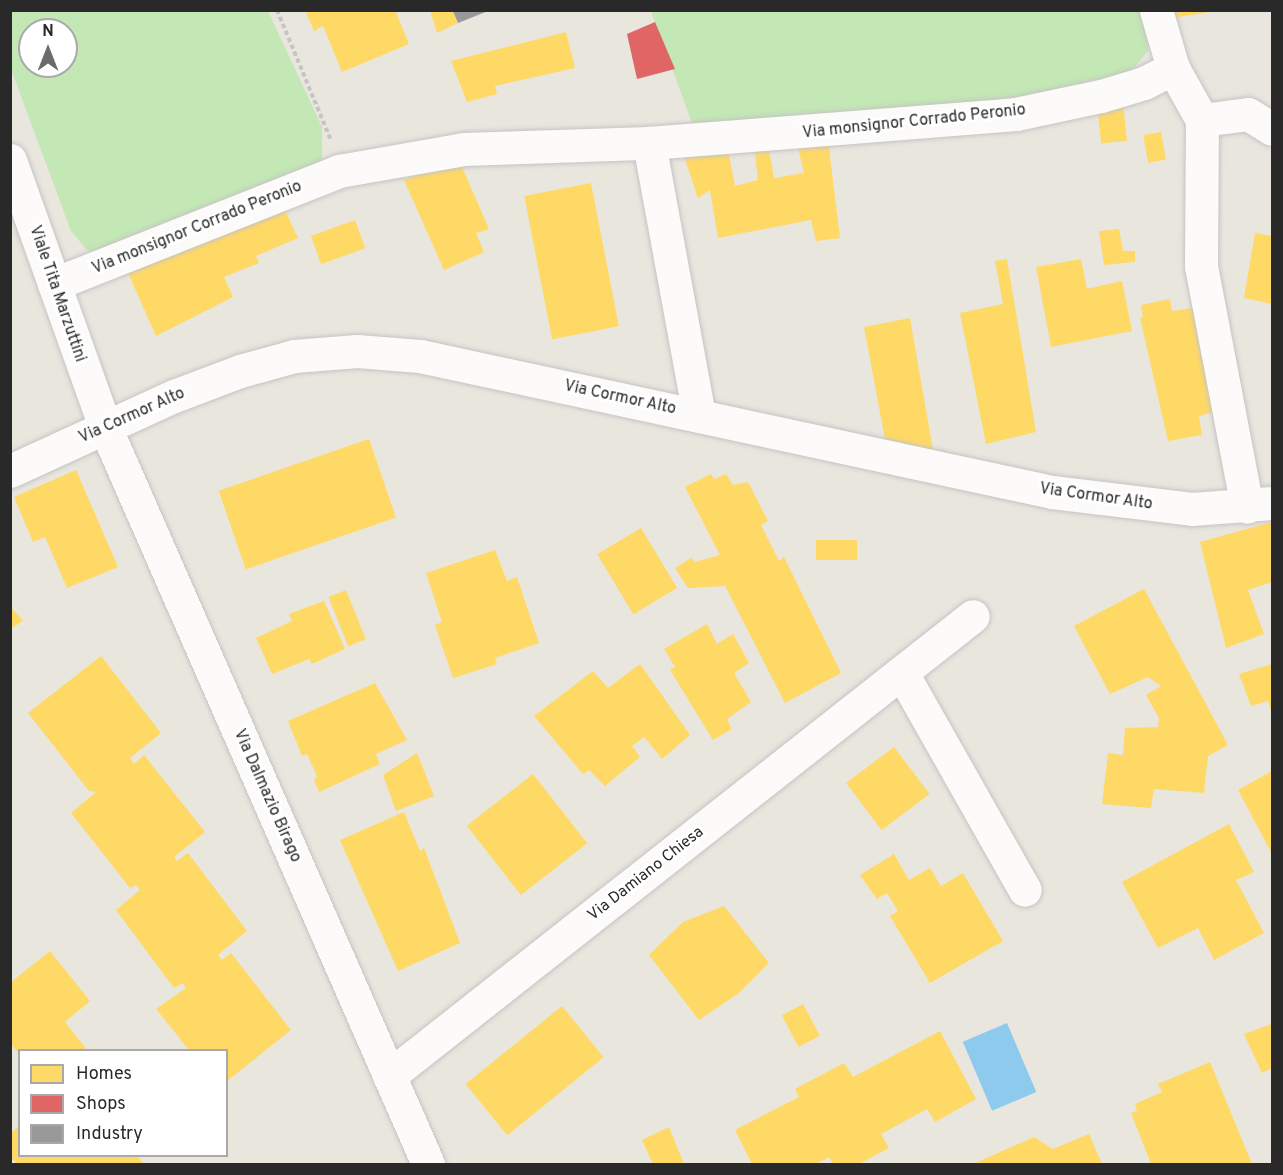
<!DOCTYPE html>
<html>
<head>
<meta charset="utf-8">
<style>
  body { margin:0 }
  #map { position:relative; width:1283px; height:1175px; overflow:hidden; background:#e9e6de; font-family:Overpass,sans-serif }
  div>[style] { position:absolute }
  .green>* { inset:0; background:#c3e7b5 }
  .water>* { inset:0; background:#8ec9ee; transform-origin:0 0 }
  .homes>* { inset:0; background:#ffd966; transform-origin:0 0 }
  .shops>* { inset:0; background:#e06666 }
  .industry>* { inset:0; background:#999 }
  .path>* { height:4px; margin-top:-2px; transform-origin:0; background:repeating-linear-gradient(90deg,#c6c5c4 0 4.5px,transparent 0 7.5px) }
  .roads { filter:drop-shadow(0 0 2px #c5c4c4) drop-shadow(0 0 2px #c5c4c4) }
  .minor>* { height:33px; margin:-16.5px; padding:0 16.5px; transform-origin:16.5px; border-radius:16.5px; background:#fcfbfa }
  span { translate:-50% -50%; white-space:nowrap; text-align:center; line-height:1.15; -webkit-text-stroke:6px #fff; paint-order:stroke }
  .street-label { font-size:16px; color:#292929 }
  .frame { position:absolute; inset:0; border:12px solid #292929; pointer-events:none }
  .legend { position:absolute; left:18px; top:1049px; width:210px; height:108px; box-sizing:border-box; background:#fff; border:2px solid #a9a9a9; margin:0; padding:8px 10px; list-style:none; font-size:18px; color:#292929 }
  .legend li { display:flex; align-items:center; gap:12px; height:30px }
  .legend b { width:30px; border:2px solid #a9a9a9 }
  .north { position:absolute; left:18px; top:18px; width:60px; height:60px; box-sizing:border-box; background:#fff; border:2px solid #a9a9a9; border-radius:50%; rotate:0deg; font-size:16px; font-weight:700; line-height:24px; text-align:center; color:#292929 }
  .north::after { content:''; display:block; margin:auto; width:21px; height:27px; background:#6c6b68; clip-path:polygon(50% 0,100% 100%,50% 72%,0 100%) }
</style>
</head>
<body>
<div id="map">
  <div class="green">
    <i style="clip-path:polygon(evenodd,11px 11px,268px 11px,322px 127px,322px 158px,317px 167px,100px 251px,88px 251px,71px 231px,11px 69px,11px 11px,30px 30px,66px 30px,66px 66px,30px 66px,30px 30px)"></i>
    <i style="clip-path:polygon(651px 11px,1142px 11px,1148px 51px,1133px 69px,1119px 75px,1022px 96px,930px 109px,692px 123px)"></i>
  </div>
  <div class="water">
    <i style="left:1007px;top:1023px;width:75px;height:48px;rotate:67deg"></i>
  </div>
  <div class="homes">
    <i style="clip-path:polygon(305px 10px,395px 10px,409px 44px,342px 72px,323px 26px,314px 31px)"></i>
    <i style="clip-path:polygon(430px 10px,453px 10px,458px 23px,437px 33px)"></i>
    <i style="clip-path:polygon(1171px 10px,1210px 10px,1210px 12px,1172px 18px)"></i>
    <i style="clip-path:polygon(566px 32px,575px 68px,495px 86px,497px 94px,467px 102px,451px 61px)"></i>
    <i style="left:1123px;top:103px;width:38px;height:26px;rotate:84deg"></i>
    <i style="left:1161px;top:132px;width:28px;height:18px;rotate:80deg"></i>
    <i style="clip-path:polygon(828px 140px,840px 238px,816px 241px,811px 220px,718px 238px,710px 190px,698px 198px,682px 150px,727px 145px,735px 186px,758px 180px,754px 145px,768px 144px,774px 178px,804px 173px,797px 143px)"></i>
    <i style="clip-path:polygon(459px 160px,489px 229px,476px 233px,484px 252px,444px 270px,404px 180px)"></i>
    <i style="left:591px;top:183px;width:146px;height:68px;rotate:79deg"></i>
    <i style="clip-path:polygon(284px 208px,298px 238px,256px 256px,259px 263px,224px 277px,233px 297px,156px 336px,128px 273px)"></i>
    <i style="left:355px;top:220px;width:30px;height:47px;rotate:70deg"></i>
    <i style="clip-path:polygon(1119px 229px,1123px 251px,1135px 251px,1135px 262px,1104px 265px,1099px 231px)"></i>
    <i style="clip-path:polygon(1255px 233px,1272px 236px,1272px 304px,1244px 298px)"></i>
    <i style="clip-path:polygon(1007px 259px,1036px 432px,986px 444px,960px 313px,1003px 304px,995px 261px)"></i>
    <i style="clip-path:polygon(1081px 259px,1087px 289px,1122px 281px,1132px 331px,1051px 347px,1036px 267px)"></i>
    <i style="clip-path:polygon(1170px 299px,1172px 311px,1194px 308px,1213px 412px,1199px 416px,1202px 435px,1168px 441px,1140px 318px,1143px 317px,1141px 305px)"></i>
    <i style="clip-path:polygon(910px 318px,933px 450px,885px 439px,864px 327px)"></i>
    <i style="left:369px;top:439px;width:83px;height:159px;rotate:71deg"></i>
    <i style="clip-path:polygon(76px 470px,118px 567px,67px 588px,45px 537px,33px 542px,14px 497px)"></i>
    <i style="clip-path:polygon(711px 474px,714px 479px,726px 474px,733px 485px,748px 482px,768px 521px,761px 525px,779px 561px,784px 557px,841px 673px,785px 703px,725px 586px,688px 588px,675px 568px,691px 558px,695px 562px,720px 555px,685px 487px)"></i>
    <i style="clip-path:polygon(1272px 522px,1272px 582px,1248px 590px,1264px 634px,1226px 648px,1200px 542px)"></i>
    <i style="left:641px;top:528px;width:70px;height:51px;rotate:59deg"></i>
    <i style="left:816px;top:540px;width:41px;height:20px"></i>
    <i style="clip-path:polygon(495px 550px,507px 581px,517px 577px,539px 643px,495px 658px,497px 664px,453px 678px,435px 625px,442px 622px,426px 573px)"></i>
    <i style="clip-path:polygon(1144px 589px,1228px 745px,1208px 756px,1204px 793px,1154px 789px,1151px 808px,1102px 804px,1108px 753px,1123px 755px,1125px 728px,1158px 727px,1159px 718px,1146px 695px,1161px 686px,1148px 677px,1110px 694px,1074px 626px)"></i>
    <i style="left:346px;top:590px;width:53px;height:19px;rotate:68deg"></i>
    <i style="clip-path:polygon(324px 601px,345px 649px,312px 664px,309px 659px,272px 674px,256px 638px,292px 621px,289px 614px)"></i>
    <i style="clip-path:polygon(10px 606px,23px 621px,10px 629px)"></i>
    <i style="clip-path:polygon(707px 624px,717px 644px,733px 634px,749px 663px,734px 673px,751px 702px,727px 719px,732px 729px,713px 740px,670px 670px,675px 667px,664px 649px)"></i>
    <i style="clip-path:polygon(101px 656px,161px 733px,130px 758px,134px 764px,144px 755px,205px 832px,174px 857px,177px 861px,188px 853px,247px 931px,218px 955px,222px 960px,231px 953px,291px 1030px,226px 1082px,226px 1050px,189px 1050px,156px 1009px,186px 988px,183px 983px,174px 988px,116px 910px,140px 890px,136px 885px,130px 888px,71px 813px,96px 792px,89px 791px,28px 713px)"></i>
    <i style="clip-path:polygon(640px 664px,690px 735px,662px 759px,644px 737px,632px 746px,640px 757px,605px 786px,589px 770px,583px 774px,534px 716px,593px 671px,608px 688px)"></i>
    <i style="clip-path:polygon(1272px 664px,1272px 714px,1268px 701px,1251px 706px,1239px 674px)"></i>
    <i style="clip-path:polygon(375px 683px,407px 740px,376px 754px,380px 764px,319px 792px,314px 780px,317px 776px,307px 754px,302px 756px,288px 721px)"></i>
    <i style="left:894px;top:747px;width:59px;height:60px;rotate:53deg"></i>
    <i style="clip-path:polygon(417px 753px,434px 796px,396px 811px,383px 775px)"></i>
    <i style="clip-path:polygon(1272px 771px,1272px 854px,1238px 790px)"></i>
    <i style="left:533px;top:774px;width:88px;height:84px;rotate:52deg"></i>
    <i style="clip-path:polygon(404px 812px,420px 851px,424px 848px,460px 943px,398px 971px,340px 840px)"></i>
    <i style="clip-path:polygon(1229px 824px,1254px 872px,1236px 880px,1264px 933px,1214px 960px,1198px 928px,1158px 948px,1122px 882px)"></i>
    <i style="clip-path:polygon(894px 854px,909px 880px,930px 868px,941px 886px,963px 873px,1003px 941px,930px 983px,890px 916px,898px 911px,887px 893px,877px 899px,860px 875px)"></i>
    <i style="clip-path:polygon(724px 906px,769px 963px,739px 993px,699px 1020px,649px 955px,683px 922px)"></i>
    <i style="clip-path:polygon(50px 951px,90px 1001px,65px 1022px,87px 1050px,20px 1050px,20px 1055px,10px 1043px,10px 983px)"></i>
    <i style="left:803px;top:1004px;width:36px;height:24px;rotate:62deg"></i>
    <i style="left:562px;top:1006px;width:66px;height:124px;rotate:51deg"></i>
    <i style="clip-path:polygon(1272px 1024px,1272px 1068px,1262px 1073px,1244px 1034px)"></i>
    <i style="clip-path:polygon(940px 1031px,976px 1099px,935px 1122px,927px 1109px,881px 1134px,889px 1148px,859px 1164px,833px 1164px,829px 1157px,816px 1164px,752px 1164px,735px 1130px,799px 1097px,795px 1089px,844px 1063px,853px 1077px)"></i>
    <i style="clip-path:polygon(1210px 1062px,1252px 1164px,1151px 1164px,1131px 1113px,1137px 1111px,1135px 1104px,1162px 1092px,1158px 1084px)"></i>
    <i style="clip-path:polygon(20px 1126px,20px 1156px,137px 1156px,144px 1164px,17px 1164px,10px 1156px,10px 1133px)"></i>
    <i style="clip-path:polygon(669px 1127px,684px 1164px,653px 1164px,642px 1140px)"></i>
    <i style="clip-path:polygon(1089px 1134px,1102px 1164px,973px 1164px,1034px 1137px,1053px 1149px)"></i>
  </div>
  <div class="shops">
    <i style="clip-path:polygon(655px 22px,675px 69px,637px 79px,627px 34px)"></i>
  </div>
  <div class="industry">
    <i style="clip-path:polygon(453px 11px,488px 11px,458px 23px)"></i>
  </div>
  <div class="path">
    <i style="left:277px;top:10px;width:139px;rotate:67.5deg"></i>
  </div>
  <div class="roads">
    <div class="minor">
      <i style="left:1156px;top:10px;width:60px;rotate:73.7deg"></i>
      <i style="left:1173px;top:68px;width:60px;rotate:60.9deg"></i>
      <i style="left:1202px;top:120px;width:146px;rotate:90.4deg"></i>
      <i style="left:1201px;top:266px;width:245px;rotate:79.2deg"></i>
      <i style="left:1202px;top:120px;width:46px;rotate:-7.4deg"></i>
      <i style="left:1248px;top:114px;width:28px;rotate:32deg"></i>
      <i style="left:649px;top:143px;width:277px;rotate:79.6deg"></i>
      <i style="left:10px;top:160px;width:283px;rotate:70.4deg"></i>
      <i style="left:105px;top:427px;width:805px;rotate:66.33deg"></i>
      <i style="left:54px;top:284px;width:307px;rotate:-21.6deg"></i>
      <i style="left:339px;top:171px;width:127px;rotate:-10deg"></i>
      <i style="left:464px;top:149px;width:185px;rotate:-1.9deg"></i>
      <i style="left:649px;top:143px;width:368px;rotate:-4.5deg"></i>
      <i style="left:1016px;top:114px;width:87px;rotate:-12deg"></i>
      <i style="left:1101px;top:96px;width:45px;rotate:-16.8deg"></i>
      <i style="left:1144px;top:83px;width:33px;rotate:-27deg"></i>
      <i style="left:10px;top:471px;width:180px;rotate:-24.6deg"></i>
      <i style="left:174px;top:396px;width:71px;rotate:-20.7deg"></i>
      <i style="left:240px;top:371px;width:56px;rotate:-15.5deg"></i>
      <i style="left:294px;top:356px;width:63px;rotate:-4.5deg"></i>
      <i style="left:357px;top:351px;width:63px;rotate:4.5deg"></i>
      <i style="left:420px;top:356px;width:646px;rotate:12.14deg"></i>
      <i style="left:1052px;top:492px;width:141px;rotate:6.9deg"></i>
      <i style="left:1192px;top:509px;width:80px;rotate:-4.3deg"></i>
      <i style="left:902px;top:673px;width:249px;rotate:60.5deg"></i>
      <i style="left:389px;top:1076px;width:743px;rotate:-38.23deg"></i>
    </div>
  </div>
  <div class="street-label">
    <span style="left:914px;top:122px;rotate:-6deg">Via monsignor Corrado Peronio</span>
    <span style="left:197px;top:228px;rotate:-22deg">Via monsignor Corrado Peronio</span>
    <span style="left:57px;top:294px;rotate:71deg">Viale Tita Marzuttini</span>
    <span style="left:620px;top:398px;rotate:12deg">Via Cormor Alto</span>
    <span style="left:132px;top:416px;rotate:-24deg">Via Cormor Alto</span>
    <span style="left:1096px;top:497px;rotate:8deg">Via Cormor Alto</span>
    <span style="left:267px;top:796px;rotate:66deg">Via Dalmazio Birago</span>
    <span style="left:646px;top:874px;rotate:-38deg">Via Damiano Chiesa</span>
  </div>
  <div class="frame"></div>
  <ul class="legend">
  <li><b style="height:16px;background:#ffd966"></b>Homes</li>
  <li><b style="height:16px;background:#e06666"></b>Shops</li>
  <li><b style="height:16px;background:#999"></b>Industry</li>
  </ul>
  <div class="north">N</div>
</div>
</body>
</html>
